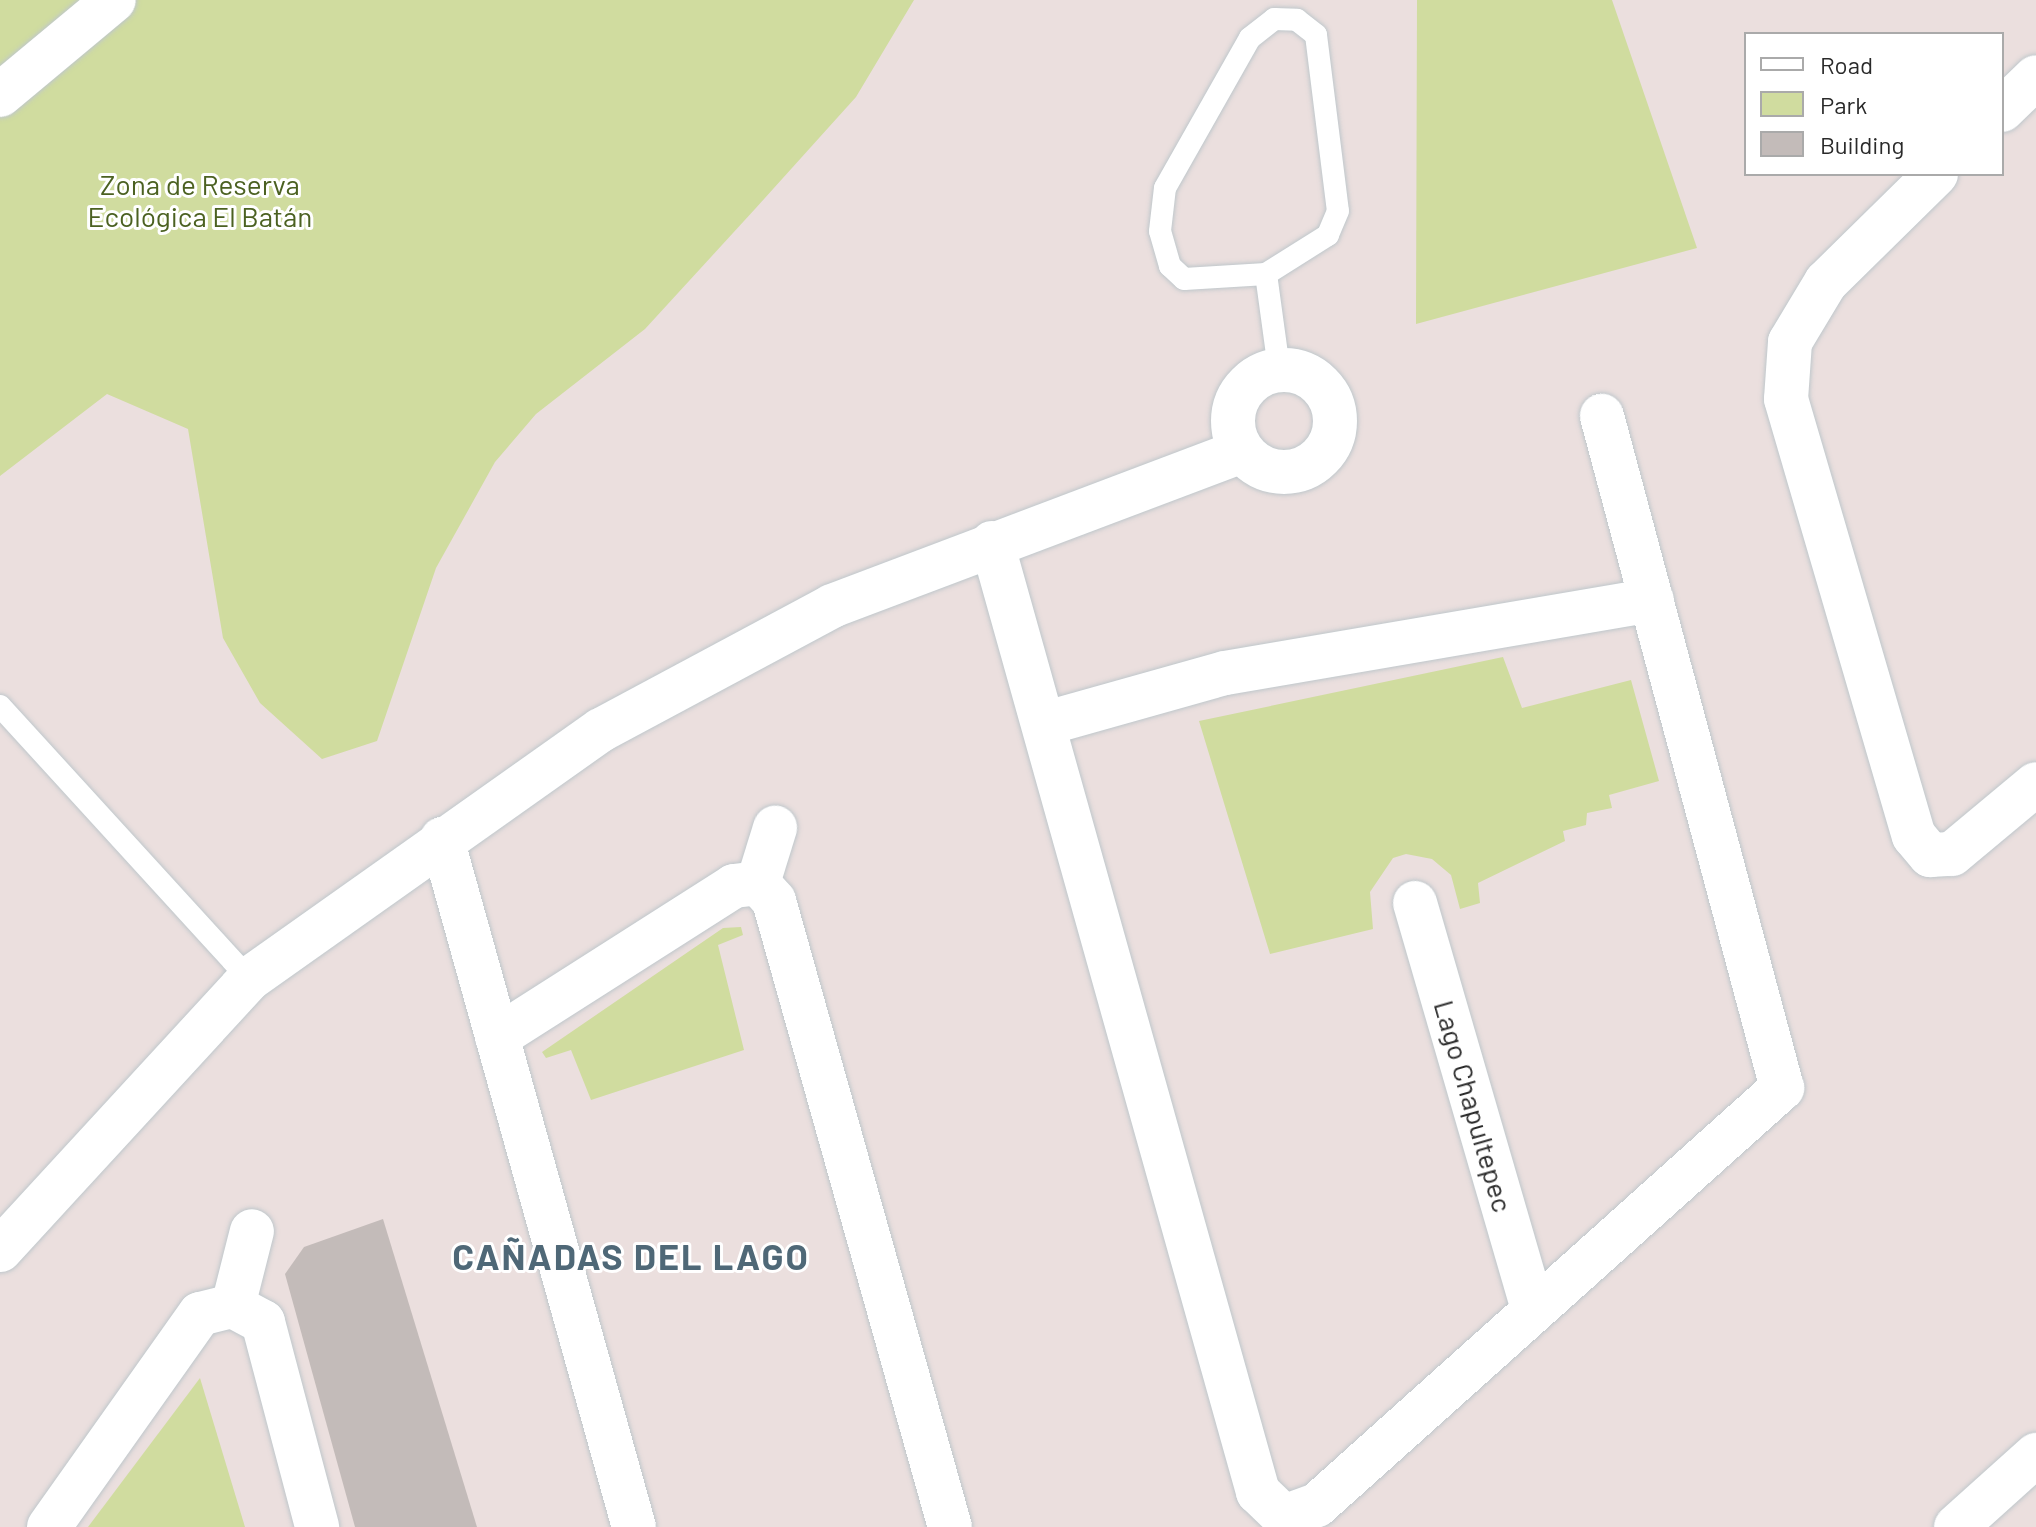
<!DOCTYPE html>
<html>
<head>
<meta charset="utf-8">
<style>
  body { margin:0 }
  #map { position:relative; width:2036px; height:1527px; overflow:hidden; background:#ebdfde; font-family:Barlow,sans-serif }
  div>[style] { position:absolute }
  .green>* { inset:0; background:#d0dc9f }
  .building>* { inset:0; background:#c3bbb9 }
  .roads { filter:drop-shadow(0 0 2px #bfc7cb) drop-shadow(0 0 2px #bfc7cb) }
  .service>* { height:22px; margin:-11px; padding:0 11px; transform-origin:11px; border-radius:11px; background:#fff }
  .minor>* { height:44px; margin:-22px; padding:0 22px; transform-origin:22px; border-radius:22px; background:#fff }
  .minor>.ring { margin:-22px; padding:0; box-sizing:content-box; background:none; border:44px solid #fff; border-radius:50% }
  .secondary>* { height:44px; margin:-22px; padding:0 22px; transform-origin:22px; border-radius:22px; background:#fff }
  span { translate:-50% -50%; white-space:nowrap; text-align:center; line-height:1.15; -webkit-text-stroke:6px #fff; paint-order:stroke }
  .park-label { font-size:28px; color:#4b6121 }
  .street-label { font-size:28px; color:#2a2a2a }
  .district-label { font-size:36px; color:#4f6877; font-weight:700; letter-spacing:2px }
  .legend { position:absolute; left:1744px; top:32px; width:260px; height:144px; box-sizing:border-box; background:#fff; border:2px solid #aaa; margin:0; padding:10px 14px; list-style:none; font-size:24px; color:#2a2a2a }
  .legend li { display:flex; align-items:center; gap:16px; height:40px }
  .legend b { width:40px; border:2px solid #aaa }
</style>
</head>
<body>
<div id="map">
  <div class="green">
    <i style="clip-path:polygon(0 0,914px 0,856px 97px,755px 209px,645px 329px,536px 414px,495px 462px,436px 568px,377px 741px,322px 759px,260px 703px,223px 638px,188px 429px,107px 394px,0 476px)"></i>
    <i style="clip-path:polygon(1417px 0,1612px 0,1697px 248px,1416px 324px)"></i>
    <i style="clip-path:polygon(1503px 657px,1522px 708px,1631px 680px,1659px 781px,1609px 795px,1612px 808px,1587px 813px,1586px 825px,1563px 831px,1565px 841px,1478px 883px,1480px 903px,1460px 909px,1451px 875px,1432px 859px,1406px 854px,1393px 858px,1370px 892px,1373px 929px,1270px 954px,1199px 721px)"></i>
    <i style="clip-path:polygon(741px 927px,743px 935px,718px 945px,744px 1050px,591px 1100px,571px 1050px,546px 1058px,542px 1052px,723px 928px)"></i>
    <i style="clip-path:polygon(200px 1378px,245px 1527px,88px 1527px)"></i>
  </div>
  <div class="building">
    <i style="clip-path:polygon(383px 1219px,477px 1527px,355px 1527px,285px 1274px,304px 1247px)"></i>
  </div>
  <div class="roads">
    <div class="service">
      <i style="left:1274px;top:19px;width:23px;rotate:2deg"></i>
      <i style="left:1297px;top:20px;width:24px;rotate:38deg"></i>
      <i style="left:1316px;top:35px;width:177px;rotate:82.9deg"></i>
      <i style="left:1338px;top:211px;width:26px;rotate:113deg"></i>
      <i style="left:1328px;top:235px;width:73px;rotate:147.8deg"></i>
      <i style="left:1266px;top:274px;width:82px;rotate:176.5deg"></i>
      <i style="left:1184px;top:279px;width:19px;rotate:-137deg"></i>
      <i style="left:1170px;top:266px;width:36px;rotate:-106deg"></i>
      <i style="left:1160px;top:231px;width:43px;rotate:-83.4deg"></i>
      <i style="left:1165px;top:188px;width:172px;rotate:-60.5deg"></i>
      <i style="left:1250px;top:38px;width:31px;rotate:-38deg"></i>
      <i style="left:1266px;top:274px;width:96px;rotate:82.2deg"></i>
      <i style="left:0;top:706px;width:369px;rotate:47.6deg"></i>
    </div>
    <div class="minor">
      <i style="left:0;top:95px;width:148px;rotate:-39.8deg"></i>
      <i style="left:2002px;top:110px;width:47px;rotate:-44.1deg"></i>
      <i style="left:1936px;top:174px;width:154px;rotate:135.5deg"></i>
      <i style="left:1826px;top:282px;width:70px;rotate:121deg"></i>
      <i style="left:1790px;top:342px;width:57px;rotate:94deg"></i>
      <i style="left:1786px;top:399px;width:455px;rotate:73.7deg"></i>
      <i style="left:1914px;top:836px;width:25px;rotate:50deg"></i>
      <i style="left:1930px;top:855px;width:22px;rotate:-3deg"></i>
      <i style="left:1952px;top:854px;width:109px;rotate:-39.8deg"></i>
      <i class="ring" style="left:1233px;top:370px;width:58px;height:58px"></i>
      <i style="left:992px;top:543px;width:986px;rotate:74.34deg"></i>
      <i style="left:1258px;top:1492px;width:36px;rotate:44deg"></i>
      <i style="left:1047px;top:723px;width:185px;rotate:-15.7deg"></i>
      <i style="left:1225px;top:673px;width:433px;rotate:-9.7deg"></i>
      <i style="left:442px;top:839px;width:714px;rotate:74.41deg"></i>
      <i style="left:758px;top:883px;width:24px;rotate:48deg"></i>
      <i style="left:774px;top:901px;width:650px;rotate:74.3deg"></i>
      <i style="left:758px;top:883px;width:58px;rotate:-72.8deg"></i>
      <i style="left:1415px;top:903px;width:423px;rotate:73.8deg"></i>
      <i style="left:497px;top:1037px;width:281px;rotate:-32.5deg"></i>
      <i style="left:734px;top:886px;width:24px;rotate:-7deg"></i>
      <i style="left:0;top:1250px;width:368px;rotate:-47.4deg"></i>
      <i style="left:249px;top:979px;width:431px;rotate:-35.3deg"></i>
      <i style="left:601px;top:730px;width:262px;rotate:-28.2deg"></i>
      <i style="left:832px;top:606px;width:438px;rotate:-20.7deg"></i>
      <i style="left:233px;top:1306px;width:77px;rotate:-75.8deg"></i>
      <i style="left:1284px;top:1517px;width:35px;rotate:-20deg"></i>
      <i style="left:1317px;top:1505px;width:625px;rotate:-41.88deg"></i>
      <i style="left:1782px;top:1088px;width:696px;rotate:-105deg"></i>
      <i style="left:49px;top:1527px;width:261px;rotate:-54.7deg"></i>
      <i style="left:200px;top:1314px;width:34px;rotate:-14deg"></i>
      <i style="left:233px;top:1306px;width:34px;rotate:28deg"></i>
      <i style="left:263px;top:1322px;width:212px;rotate:75.2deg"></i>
    </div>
    <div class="secondary">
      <i style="left:1956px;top:1527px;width:108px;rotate:-42deg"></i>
    </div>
  </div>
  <div class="park-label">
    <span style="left:200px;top:200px">Zona de Reserva<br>Ecológica El Batán</span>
  </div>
  <div class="street-label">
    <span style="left:1474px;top:1106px;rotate:74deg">Lago Chapultepec</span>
  </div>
  <div class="district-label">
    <span style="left:631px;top:1256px">CAÑADAS DEL LAGO</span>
  </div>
  <ul class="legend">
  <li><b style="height:10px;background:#fff"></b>Road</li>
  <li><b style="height:22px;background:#d0dc9f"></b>Park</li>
  <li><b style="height:22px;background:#c3bbb9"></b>Building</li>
  </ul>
</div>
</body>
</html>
